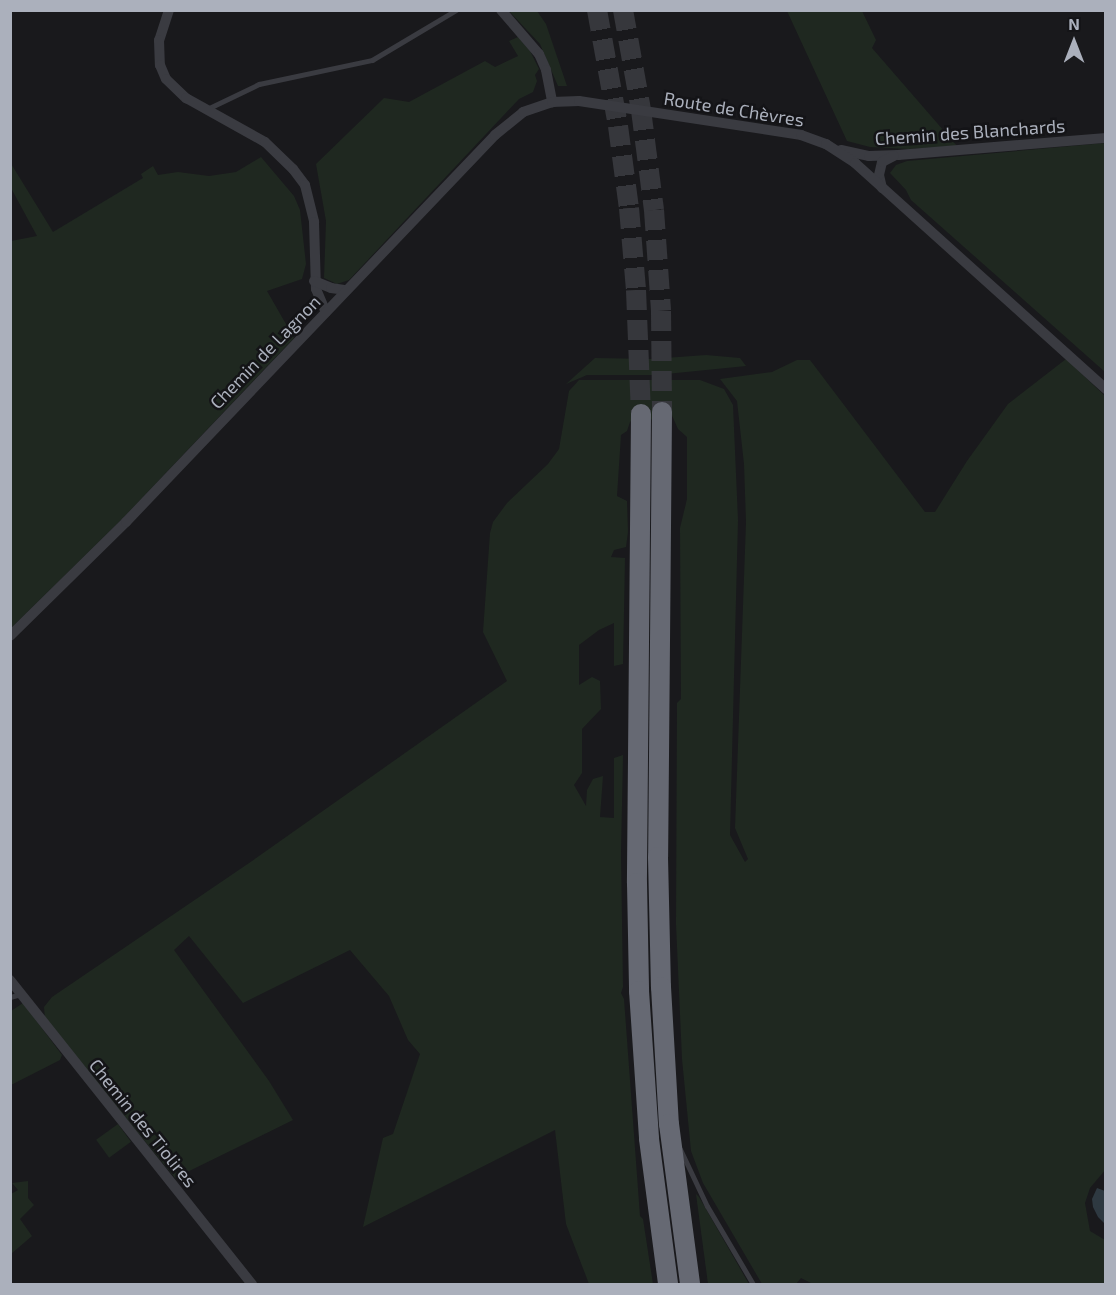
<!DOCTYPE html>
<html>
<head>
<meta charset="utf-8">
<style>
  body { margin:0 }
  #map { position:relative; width:1116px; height:1295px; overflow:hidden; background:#19191c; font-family:"Exo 2",sans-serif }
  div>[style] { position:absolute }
  .green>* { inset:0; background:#1f2820; transform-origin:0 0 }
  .water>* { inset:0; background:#2e3941 }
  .motorway-tunnel>* { height:20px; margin-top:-10px; transform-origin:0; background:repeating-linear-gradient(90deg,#36373c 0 20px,transparent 0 30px) }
  .service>* { height:5px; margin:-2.5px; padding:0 2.5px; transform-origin:2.5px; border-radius:2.5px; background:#3a3b41 }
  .minor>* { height:10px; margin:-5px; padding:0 5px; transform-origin:5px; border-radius:5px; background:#3a3b41 }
  .motorway>* { height:20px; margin:-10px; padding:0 10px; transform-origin:10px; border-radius:10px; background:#666973 }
  span { translate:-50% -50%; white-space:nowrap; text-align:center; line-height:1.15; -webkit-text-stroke:5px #141417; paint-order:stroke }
  .street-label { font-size:18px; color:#abb0bc }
  .frame { position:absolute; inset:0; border:12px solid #abb0bc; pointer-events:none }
  .north { position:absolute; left:1044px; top:12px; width:60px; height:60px; -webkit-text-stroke:4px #141417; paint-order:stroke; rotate:0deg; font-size:16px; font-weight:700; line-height:24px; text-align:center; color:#abb0bc }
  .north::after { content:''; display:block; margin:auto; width:21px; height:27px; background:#abb0bc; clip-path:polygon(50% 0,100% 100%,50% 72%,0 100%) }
</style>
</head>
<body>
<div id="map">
  <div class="green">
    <i style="clip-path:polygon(509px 11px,537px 11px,546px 24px,567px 86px,558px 86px,540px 44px)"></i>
    <i style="clip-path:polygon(787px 11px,862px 11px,876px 40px,872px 48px,957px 146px,908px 149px,870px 147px,847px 141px)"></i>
    <i style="clip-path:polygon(518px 37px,530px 51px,539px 69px,535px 75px,537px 81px,533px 92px,519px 99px,349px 280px,337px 284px,324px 278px,326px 221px,316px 164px,384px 98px,409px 102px,485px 61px,495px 67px,518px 56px,509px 41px)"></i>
    <i style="clip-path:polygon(1105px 143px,1105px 372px,911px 200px,906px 190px,890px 173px,896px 165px,907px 161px)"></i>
    <i style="clip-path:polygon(261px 157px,294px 196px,300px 210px,306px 264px,302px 279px,267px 291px,294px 338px,123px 518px,11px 628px,11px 241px,37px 236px,11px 188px,10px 162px,53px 232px,143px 178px,141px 174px,153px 166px,158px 175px,178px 172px,209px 176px,236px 172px)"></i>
    <i style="clip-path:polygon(706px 355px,740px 358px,746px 366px,656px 375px,587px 375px,566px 384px,595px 358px,651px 359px)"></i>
    <i style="clip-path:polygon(1066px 359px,1105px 396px,1106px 1169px,1090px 1188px,1085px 1203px,1090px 1231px,1105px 1240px,1105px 1284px,813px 1284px,801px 1278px,796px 1284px,762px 1284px,703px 1183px,691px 1151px,682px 1059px,676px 924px,677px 703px,681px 699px,680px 528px,687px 499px,687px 437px,678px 429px,670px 411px,651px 420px,649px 416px,636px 416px,630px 422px,627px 431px,621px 435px,617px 496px,627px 501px,628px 532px,626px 547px,614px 550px,611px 557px,625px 558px,623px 664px,614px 666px,614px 623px,599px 630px,579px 645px,579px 685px,592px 677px,600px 681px,601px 709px,582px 729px,582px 773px,574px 785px,586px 806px,587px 790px,593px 779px,603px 776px,600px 817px,614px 818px,614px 758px,623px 755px,621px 854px,623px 987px,621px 993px,624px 999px,640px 1216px,643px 1219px,653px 1284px,589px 1284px,566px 1224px,555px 1130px,363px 1227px,383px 1138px,393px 1134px,420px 1054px,408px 1040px,389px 996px,350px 950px,243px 1003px,189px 936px,174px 950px,269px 1081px,293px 1120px,175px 1178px,45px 1019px,44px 1007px,52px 997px,252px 861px,507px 681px,483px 632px,490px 533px,493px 522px,507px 503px,548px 464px,559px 449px,569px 391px,579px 380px,700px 380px,724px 389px,733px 405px,738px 520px,730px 835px,745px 862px,748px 859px,735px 828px,746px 522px,744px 464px,737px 401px,720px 379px,772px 372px,797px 360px,810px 360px,925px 512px,935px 512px,967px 461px,1008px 404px)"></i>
    <i style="clip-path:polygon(23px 1003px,62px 1055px,60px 1060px,11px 1085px,11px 1011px)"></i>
    <i style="left:118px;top:1124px;width:22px;height:27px;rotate:54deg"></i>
    <i style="clip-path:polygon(28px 1181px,28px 1198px,34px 1205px,20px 1219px,32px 1236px,11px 1254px,11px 1194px,18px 1190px,12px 1183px)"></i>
    <i style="clip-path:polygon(696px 1194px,699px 1197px,749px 1284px,708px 1284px)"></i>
  </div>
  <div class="water">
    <i style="clip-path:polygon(1097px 1188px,1105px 1191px,1105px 1224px,1098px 1217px,1093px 1207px,1092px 1199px)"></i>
  </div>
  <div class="motorway-tunnel">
    <i style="left:597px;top:10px;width:118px;rotate:79.7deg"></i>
    <i style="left:618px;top:126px;width:83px;rotate:82.4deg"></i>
    <i style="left:629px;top:208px;width:82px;rotate:85.1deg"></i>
    <i style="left:636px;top:290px;width:124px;rotate:87.7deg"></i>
    <i style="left:623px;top:10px;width:102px;rotate:79.8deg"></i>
    <i style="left:641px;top:110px;width:101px;rotate:82.6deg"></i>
    <i style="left:654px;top:210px;width:101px;rotate:86deg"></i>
    <i style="left:661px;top:311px;width:101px;rotate:89.4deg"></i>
  </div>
  <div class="service">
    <i style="left:207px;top:109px;width:58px;rotate:-25.7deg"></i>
    <i style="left:259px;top:84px;width:116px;rotate:-12deg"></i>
    <i style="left:372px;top:60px;width:98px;rotate:-30.8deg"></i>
    <i style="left:10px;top:997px;width:11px;rotate:-15deg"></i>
    <i style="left:680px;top:1149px;width:63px;rotate:64.7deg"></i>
    <i style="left:707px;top:1206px;width:91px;rotate:59.5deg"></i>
  </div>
  <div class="minor">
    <i style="left:169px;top:10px;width:32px;rotate:108deg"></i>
    <i style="left:159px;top:40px;width:25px;rotate:88deg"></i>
    <i style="left:160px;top:65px;width:15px;rotate:67deg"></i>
    <i style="left:166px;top:79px;width:28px;rotate:44deg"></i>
    <i style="left:186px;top:98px;width:90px;rotate:29.1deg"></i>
    <i style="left:265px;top:142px;width:39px;rotate:44deg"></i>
    <i style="left:293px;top:169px;width:20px;rotate:53deg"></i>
    <i style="left:305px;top:185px;width:38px;rotate:76deg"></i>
    <i style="left:314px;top:222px;width:67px;rotate:88.3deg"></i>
    <i style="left:316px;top:289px;width:25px;rotate:67deg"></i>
    <i style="left:501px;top:10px;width:58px;rotate:49.2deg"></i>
    <i style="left:539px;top:54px;width:17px;rotate:66deg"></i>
    <i style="left:546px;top:70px;width:33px;rotate:79deg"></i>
    <i style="left:841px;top:150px;width:29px;rotate:12deg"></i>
    <i style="left:869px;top:156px;width:29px;rotate:-2deg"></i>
    <i style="left:898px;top:155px;width:209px;rotate:-4.7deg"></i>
    <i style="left:882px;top:188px;width:13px;rotate:-103deg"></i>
    <i style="left:879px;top:175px;width:13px;rotate:-77deg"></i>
    <i style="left:882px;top:162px;width:13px;rotate:-27deg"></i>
    <i style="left:314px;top:281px;width:18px;rotate:22deg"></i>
    <i style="left:331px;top:288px;width:15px;rotate:8deg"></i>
    <i style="left:10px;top:636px;width:163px;rotate:-44.5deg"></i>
    <i style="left:126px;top:522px;width:535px;rotate:-46.36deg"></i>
    <i style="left:495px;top:135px;width:36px;rotate:-39deg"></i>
    <i style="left:523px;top:112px;width:31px;rotate:-19deg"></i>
    <i style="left:552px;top:102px;width:27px;rotate:-2deg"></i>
    <i style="left:579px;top:101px;width:225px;rotate:8.7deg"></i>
    <i style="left:801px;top:135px;width:27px;rotate:20deg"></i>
    <i style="left:826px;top:144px;width:35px;rotate:33deg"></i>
    <i style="left:855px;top:163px;width:338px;rotate:42deg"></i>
    <i style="left:10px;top:980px;width:389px;rotate:51.5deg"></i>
  </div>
  <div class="motorway">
    <i style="left:662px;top:412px;width:445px;rotate:90.5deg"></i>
    <i style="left:658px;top:857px;width:130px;rotate:88.7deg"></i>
    <i style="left:661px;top:987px;width:137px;rotate:86.7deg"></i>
    <i style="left:669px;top:1124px;width:161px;rotate:82.5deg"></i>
    <i style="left:641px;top:414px;width:469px;rotate:90.5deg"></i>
    <i style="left:637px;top:883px;width:108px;rotate:88.9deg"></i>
    <i style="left:639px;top:991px;width:148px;rotate:86.1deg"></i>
    <i style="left:649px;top:1139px;width:146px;rotate:82.5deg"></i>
  </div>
  <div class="street-label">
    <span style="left:734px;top:109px;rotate:9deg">Route de Chèvres</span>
    <span style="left:970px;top:132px;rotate:-4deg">Chemin des Blanchards</span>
    <span style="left:265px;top:352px;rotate:-46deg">Chemin de Lagnon</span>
    <span style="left:143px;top:1123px;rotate:51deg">Chemin des Tiolires</span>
  </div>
  <div class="frame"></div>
  <div class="north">N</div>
</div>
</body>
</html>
